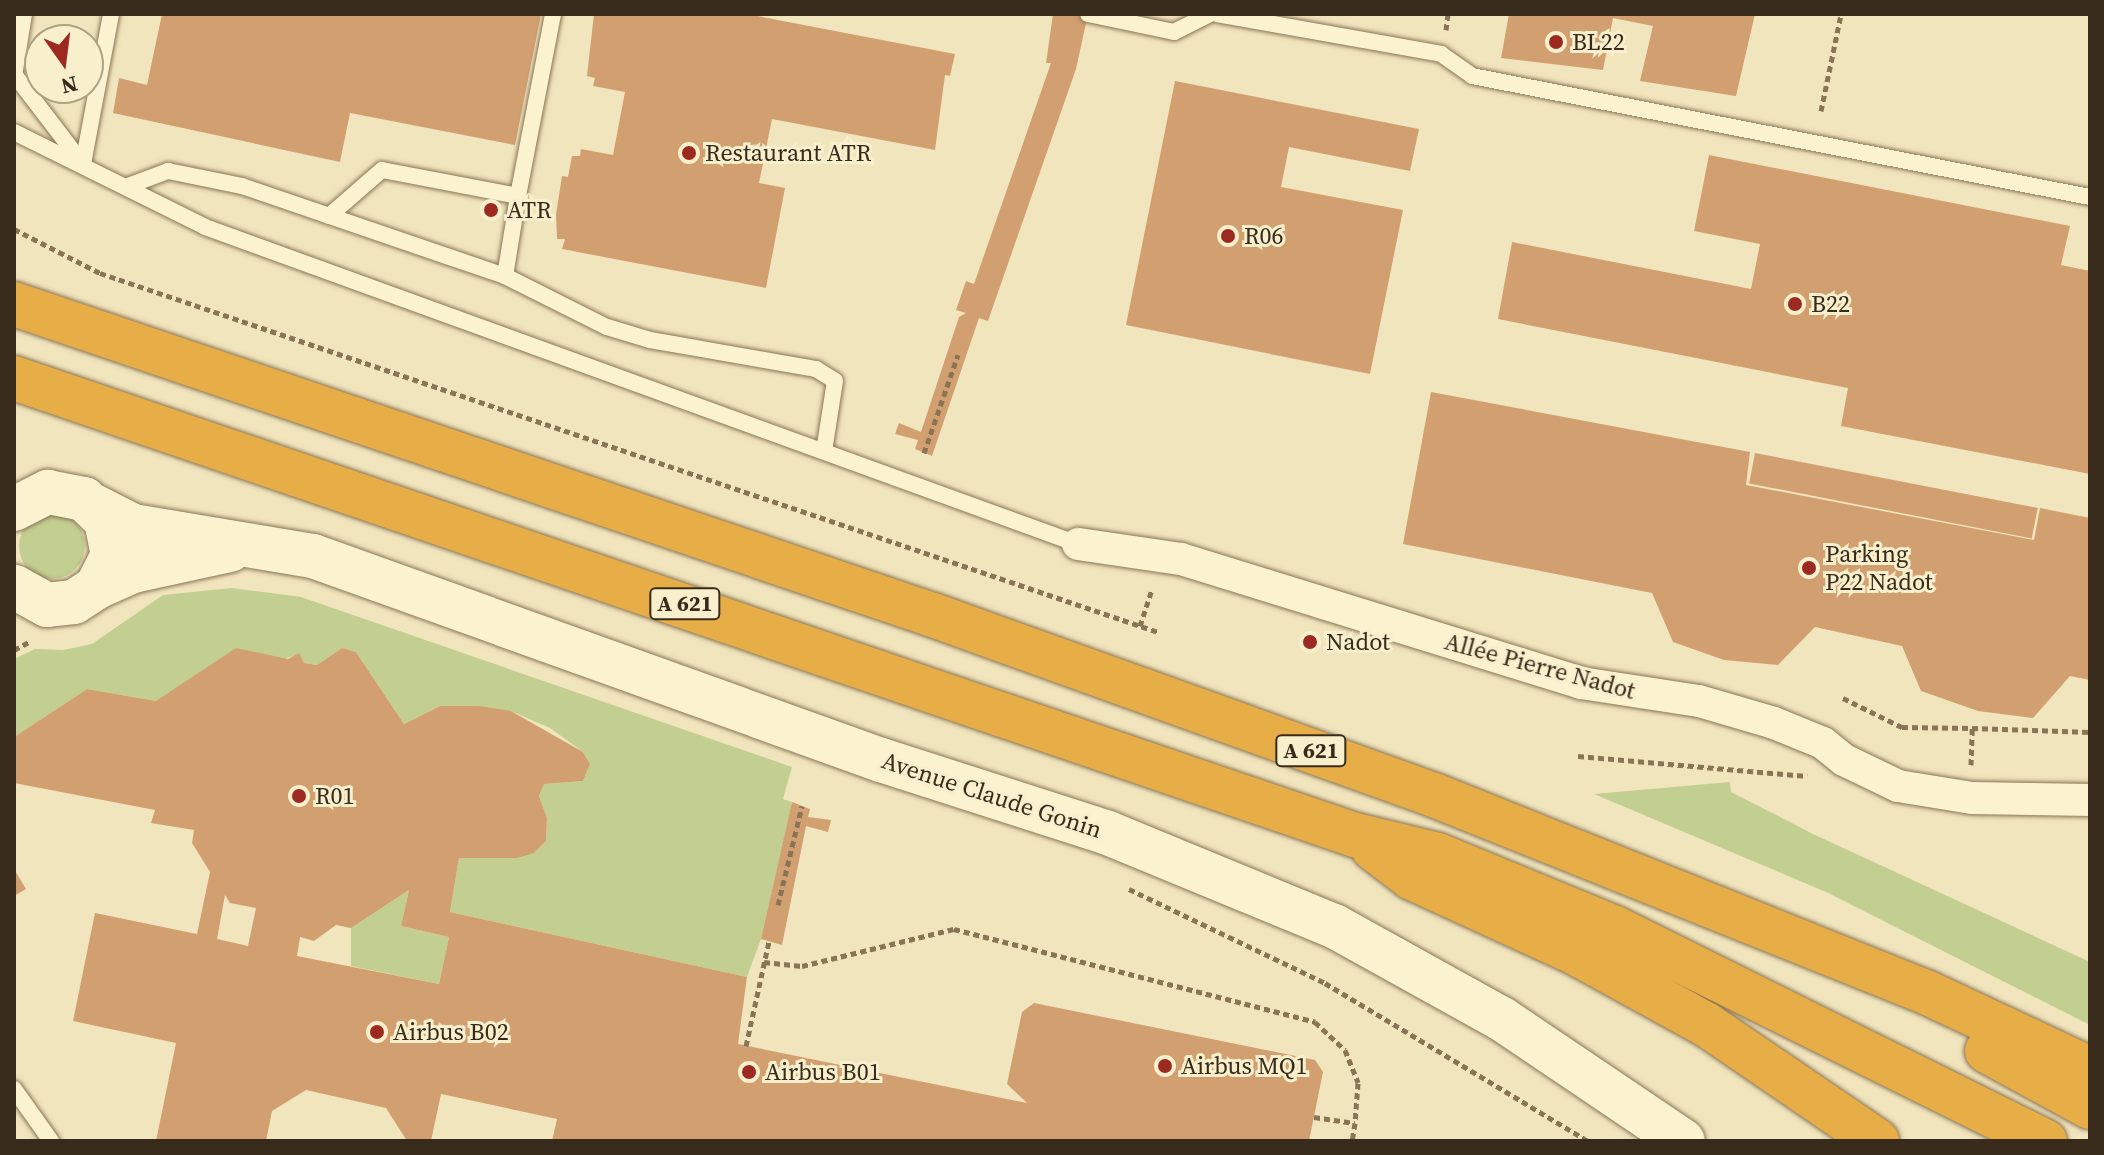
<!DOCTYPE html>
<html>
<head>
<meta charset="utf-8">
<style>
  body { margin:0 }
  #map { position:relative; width:2104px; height:1155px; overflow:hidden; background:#f1e5bd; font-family:"Source Serif 4",serif }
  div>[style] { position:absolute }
  .green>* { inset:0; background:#c3cf90 }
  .round { border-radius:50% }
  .building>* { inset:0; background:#d2a070; transform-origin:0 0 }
  .path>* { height:5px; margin-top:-2.5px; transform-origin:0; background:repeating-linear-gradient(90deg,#897555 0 6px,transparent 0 10px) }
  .roads { filter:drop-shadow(0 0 2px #897555) drop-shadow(0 0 2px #897555) }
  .lane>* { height:16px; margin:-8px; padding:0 8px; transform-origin:8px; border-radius:8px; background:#fbf2d0 }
  .street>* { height:32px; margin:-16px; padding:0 16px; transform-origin:16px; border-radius:16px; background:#fbf2d0 }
  .secondary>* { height:44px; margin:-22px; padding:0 22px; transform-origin:22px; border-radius:22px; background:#fbf2d0 }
  .highway>* { height:44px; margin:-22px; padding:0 22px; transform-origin:22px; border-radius:22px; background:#e7ad46 }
  .dots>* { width:22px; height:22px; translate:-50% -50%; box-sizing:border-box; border:4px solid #f8efcd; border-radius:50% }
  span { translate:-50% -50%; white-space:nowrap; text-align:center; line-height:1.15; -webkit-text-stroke:6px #f8efcd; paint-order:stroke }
  .shield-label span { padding:2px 6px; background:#f8efcd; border:2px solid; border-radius:6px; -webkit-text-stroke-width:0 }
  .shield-label { font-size:22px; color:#382b1b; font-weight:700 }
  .poi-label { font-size:24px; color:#382b1b }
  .left { translate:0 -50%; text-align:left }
  .street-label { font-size:24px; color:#382b1b }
  .frame { position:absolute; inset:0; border:16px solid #382b1b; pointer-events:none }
  .north { position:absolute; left:24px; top:24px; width:80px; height:80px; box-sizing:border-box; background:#f8efcd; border:2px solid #aba186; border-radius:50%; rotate:166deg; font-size:22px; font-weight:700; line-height:32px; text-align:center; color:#382b1b }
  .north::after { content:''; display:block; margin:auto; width:28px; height:36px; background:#9c2a21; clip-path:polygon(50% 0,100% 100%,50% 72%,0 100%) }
</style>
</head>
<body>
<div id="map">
  <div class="green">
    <i class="round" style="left:19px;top:513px;width:66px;height:66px"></i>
    <i style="clip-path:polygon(232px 588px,301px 597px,792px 767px,783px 799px,792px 802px,786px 830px,761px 939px,747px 977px,450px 912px,459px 858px,534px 853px,546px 841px,547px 818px,539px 796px,544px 784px,583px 781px,590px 764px,583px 752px,550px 728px,511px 711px,440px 706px,404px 724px,356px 652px,342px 648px,317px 665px,304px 663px,299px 654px,156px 701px,87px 689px,14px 737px,14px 659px,35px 649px,63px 650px,92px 644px,163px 595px)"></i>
    <i style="clip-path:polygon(1730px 782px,1731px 792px,1813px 834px,2090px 962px,2090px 1025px,1826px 892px,1594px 794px)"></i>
    <i style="clip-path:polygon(409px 890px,401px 926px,449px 937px,439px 984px,351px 966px,351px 928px)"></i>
  </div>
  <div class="building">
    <i style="clip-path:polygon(162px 14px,541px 14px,515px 145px,350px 113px,340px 162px,113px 113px,119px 78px,147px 85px)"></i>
    <i style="clip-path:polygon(594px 14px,747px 14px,955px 54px,950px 76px,945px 75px,935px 150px,772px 119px,759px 183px,785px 188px,766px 288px,562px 249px,565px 239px,557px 239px,556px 215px,562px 176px,568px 177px,572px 156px,580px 156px,581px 149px,613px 155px,625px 92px,593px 86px,595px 78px,587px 76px)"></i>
    <i style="clip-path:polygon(1053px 14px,1088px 14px,1076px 69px,988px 321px,979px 318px,932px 456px,915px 449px,918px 440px,895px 434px,899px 423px,921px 432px,959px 317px,966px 313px,956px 310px,966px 281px,974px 284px,1051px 63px,1046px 63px)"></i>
    <i style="clip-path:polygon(1509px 14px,1755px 14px,1736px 96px,1640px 81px,1653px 26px,1613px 18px,1603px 70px,1501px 58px)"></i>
    <i style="clip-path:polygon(1175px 81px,1419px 129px,1410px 171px,1289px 147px,1281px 187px,1403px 210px,1370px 374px,1126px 325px)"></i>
    <i style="clip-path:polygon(1709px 155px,2070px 226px,2061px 265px,2090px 271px,2090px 474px,1841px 426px,1848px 388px,1498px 319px,1512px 242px,1751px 289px,1760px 244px,1694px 231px)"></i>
    <i style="clip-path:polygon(1431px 392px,1750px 452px,1746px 485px,2034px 540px,2040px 508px,2090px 518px,2090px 680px,2070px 676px,2033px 718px,1978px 711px,1921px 691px,1902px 646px,1815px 627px,1778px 665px,1724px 660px,1673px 642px,1652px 593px,1403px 544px)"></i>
    <i style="left:1755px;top:453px;width:288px;height:31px;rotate:11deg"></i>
    <i style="clip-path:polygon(evenodd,236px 648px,288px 659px,299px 653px,304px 663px,317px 665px,342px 648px,356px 652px,404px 724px,440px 706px,479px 706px,511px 711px,583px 752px,590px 764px,583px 781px,544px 784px,539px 796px,547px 818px,546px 841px,534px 853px,517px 858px,459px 858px,450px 912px,747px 977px,738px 1044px,1027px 1103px,1007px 1084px,1022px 1012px,1034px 1003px,1315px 1060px,1323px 1072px,1309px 1141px,552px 1141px,557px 1119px,441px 1094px,431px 1141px,407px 1141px,386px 1108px,306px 1090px,272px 1111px,266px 1141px,156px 1141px,176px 1043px,73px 1021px,95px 913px,197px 934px,210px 872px,192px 843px,194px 830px,151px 823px,155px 810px,14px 783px,14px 737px,87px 689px,156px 701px,236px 648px,409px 890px,401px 926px,449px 937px,439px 984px,297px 956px,300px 937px,314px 941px,336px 925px,351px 928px,409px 890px,236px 648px,225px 895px,230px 903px,256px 908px,248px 946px,217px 939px,225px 895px)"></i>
    <i style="clip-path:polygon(792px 802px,810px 809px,808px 817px,831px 820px,828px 832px,806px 826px,782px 945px,761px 939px)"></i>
    <i style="clip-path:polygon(14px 869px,26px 889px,14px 896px)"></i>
  </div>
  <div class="path">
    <i style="left:1446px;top:30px;width:16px;rotate:-83deg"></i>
    <i style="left:1821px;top:111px;width:99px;rotate:-78.3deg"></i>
    <i style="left:14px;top:229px;width:97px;rotate:27.1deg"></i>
    <i style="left:100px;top:273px;width:1117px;rotate:18.74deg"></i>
    <i style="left:924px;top:453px;width:104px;rotate:-70.9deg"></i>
    <i style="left:1140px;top:626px;width:39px;rotate:-72deg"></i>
    <i style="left:14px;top:650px;width:19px;rotate:-28deg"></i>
    <i style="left:1843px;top:698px;width:66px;rotate:26.2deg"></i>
    <i style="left:1902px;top:727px;width:70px;rotate:0.8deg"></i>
    <i style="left:1578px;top:756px;width:230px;rotate:5deg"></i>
    <i style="left:1971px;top:765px;width:37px;rotate:-88deg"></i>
    <i style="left:1972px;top:728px;width:118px;rotate:1.9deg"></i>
    <i style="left:1129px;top:889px;width:217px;rotate:25.6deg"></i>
    <i style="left:1325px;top:983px;width:307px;rotate:31deg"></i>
    <i style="left:778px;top:905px;width:102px;rotate:-76.4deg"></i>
    <i style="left:764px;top:962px;width:38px;rotate:6deg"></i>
    <i style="left:802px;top:966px;width:156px;rotate:-13.7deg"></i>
    <i style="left:954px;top:929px;width:373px;rotate:14.4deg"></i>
    <i style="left:1315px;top:1022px;width:41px;rotate:43deg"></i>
    <i style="left:1345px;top:1050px;width:35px;rotate:68deg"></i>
    <i style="left:1358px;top:1083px;width:40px;rotate:94.3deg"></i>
    <i style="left:746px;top:1046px;width:107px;rotate:-77.6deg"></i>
    <i style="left:1314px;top:1117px;width:41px;rotate:8.3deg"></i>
    <i style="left:1355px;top:1123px;width:18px;rotate:99deg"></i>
  </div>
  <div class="roads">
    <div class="lane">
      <i style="left:1088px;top:14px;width:88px;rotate:11.8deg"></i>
      <i style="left:1174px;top:32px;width:40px;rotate:-26.6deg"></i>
      <i style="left:1217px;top:14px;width:228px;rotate:10.1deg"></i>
      <i style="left:1441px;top:54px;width:38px;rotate:35deg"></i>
      <i style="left:1472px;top:76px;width:630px;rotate:11.08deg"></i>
      <i style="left:14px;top:74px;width:112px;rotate:52.6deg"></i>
      <i style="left:14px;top:76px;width:63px;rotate:-80.8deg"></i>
      <i style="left:14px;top:132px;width:213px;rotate:26.4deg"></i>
      <i style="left:205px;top:227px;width:929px;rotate:19.96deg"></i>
      <i style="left:83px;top:164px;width:153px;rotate:-79.4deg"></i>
      <i style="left:128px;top:186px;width:43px;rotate:-20.6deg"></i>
      <i style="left:168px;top:171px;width:76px;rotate:11.5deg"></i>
      <i style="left:242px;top:186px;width:278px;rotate:18.9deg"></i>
      <i style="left:505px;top:276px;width:114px;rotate:26.6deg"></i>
      <i style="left:607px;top:327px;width:45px;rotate:16.8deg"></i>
      <i style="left:650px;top:340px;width:169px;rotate:9.9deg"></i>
      <i style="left:816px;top:369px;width:22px;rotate:32deg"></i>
      <i style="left:835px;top:381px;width:71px;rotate:98.9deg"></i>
      <i style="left:518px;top:196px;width:185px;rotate:-79.1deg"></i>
      <i style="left:329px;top:216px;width:70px;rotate:-41deg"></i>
      <i style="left:382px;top:170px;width:138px;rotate:10.8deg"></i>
      <i style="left:518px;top:196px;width:81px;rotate:99.2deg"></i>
      <i style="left:14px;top:1089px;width:64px;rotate:54.6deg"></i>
    </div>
    <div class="street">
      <i style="left:1078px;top:544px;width:104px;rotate:8.3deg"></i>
      <i style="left:1181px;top:559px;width:419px;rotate:17.2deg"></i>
      <i style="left:1581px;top:683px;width:119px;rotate:8.7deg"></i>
      <i style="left:1699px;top:701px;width:78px;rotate:16.3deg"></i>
      <i style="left:1774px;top:723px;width:53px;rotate:22.2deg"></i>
      <i style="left:1823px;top:743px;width:27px;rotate:39deg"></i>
      <i style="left:1844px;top:760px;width:60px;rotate:25.7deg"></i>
      <i style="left:1898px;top:786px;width:75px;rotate:9.2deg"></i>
      <i style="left:1972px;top:798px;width:118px;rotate:1deg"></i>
    </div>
    <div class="secondary">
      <i style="left:94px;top:506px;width:44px;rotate:27.1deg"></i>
      <i style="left:133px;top:526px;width:182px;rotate:9.5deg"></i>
      <i style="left:313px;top:556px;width:604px;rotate:19.76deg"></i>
      <i style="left:881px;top:760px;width:238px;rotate:17.8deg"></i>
      <i style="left:1108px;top:833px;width:244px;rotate:22.4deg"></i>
      <i style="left:1334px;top:926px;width:192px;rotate:29deg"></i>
      <i style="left:1502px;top:1019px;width:218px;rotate:34deg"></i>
      <i style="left:14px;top:509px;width:38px;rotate:-27deg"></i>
      <i style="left:48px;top:492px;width:37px;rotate:11deg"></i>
      <i style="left:84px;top:499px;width:30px;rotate:44deg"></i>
      <i style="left:106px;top:520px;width:36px;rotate:79deg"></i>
      <i style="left:113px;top:555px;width:36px;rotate:117deg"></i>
      <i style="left:97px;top:587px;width:27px;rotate:147deg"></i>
      <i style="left:74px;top:602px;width:27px;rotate:174deg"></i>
      <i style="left:47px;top:605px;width:38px;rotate:-151deg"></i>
      <i style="left:97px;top:587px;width:39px;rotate:-24deg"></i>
      <i style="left:133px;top:571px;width:99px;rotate:-12.2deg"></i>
    </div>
    <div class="highway">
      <i style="left:14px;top:304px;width:970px;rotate:18.7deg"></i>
      <i style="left:933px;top:615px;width:532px;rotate:19.76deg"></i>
      <i style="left:1434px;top:795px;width:532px;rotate:21.84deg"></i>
      <i style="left:1928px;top:993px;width:179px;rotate:25.1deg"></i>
      <i style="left:14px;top:378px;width:1417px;rotate:18.82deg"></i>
      <i style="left:1355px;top:835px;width:85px;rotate:13.5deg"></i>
      <i style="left:1438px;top:855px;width:191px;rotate:22.4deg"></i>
      <i style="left:1615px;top:928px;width:480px;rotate:26.4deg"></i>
      <i style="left:1373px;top:848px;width:49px;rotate:37.6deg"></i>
      <i style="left:1412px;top:878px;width:180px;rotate:24.6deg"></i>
      <i style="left:1576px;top:953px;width:149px;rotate:28.8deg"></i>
      <i style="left:1707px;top:1025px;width:206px;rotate:34.3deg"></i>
      <i style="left:1987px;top:1051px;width:117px;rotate:28.5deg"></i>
    </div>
  </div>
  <div class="dots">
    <i style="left:1556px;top:42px;background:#9c2a21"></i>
    <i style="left:689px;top:153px;background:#9c2a21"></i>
    <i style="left:491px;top:210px;background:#9c2a21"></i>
    <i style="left:1228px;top:236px;background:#9c2a21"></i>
    <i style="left:1795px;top:304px;background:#9c2a21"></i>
    <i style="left:1809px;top:568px;background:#9c2a21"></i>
    <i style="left:1310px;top:642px;background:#9c2a21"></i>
    <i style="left:299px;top:796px;background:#9c2a21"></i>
    <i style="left:377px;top:1032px;background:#9c2a21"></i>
    <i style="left:1165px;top:1066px;background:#9c2a21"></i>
    <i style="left:749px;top:1072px;background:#9c2a21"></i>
  </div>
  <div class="shield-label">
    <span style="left:685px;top:604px">A 621</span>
    <span style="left:1311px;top:751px">A 621</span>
  </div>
  <div class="poi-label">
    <span class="left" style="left:1572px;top:42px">BL22</span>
    <span class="left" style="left:705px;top:153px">Restaurant ATR</span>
    <span class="left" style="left:507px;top:210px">ATR</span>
    <span class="left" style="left:1244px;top:236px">R06</span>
    <span class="left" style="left:1811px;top:304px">B22</span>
    <span class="left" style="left:1825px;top:568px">Parking<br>P22 Nadot</span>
    <span class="left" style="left:1326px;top:642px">Nadot</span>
    <span class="left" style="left:315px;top:796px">R01</span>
    <span class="left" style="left:393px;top:1032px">Airbus B02</span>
    <span class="left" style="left:1181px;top:1066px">Airbus MQ1</span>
    <span class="left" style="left:765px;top:1072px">Airbus B01</span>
  </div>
  <div class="street-label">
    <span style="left:1540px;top:666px;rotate:15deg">Allée Pierre Nadot</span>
    <span style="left:992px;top:795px;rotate:18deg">Avenue Claude Gonin</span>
  </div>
  <div class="frame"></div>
  <div class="north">N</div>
</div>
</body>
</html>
